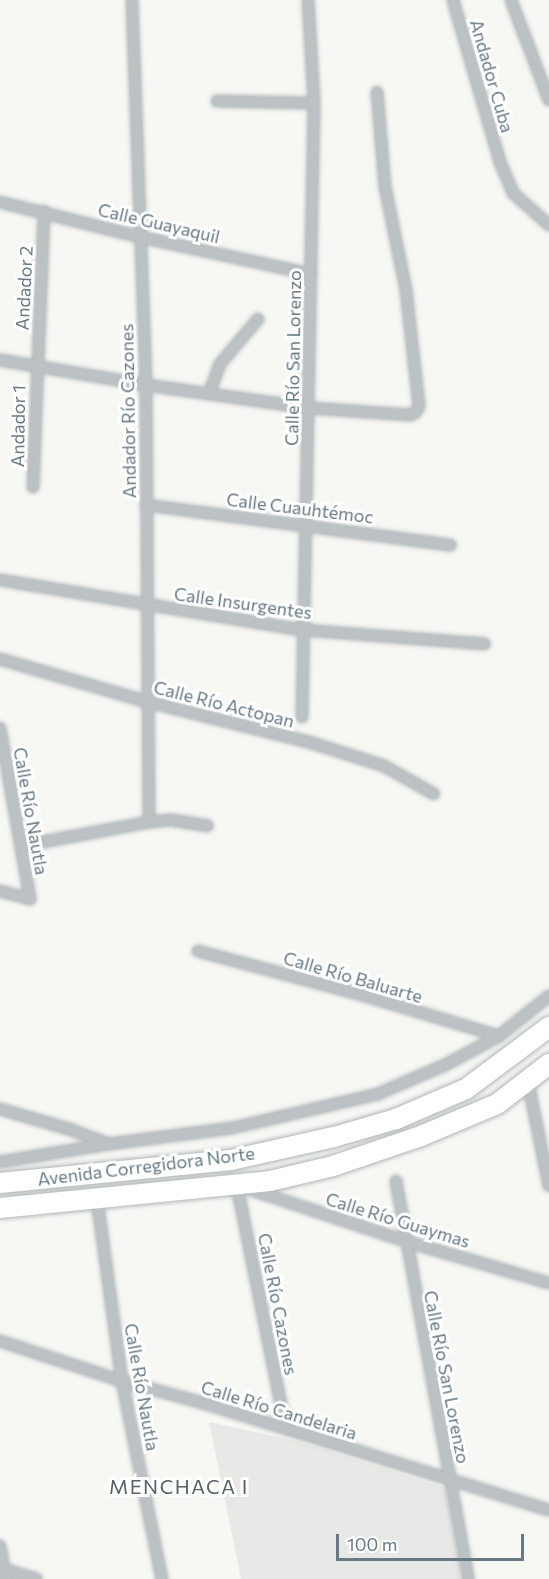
<!DOCTYPE html>
<html>
<head>
<meta charset="utf-8">
<style>
  body { margin:0 }
  #map { position:relative; width:549px; height:1579px; overflow:hidden; background:#f7f7f4; font-family:Commissioner,sans-serif }
  div>[style] { position:absolute }
  .built>* { inset:0; background:#e8e8e7 }
  .roads { filter:drop-shadow(0 0 2px #b0b6b9) drop-shadow(0 0 2px #b0b6b9) }
  .minor>* { height:10px; margin:-5px; padding:0 5px; transform-origin:5px; border-radius:5px; background:#bcc1c4 }
  .major>* { height:20px; margin:-10px; padding:0 10px; transform-origin:10px; border-radius:10px; background:#fff }
  span { translate:-50% -50%; white-space:nowrap; text-align:center; line-height:1.15; -webkit-text-stroke:6px #fff; paint-order:stroke }
  .street-label { font-size:18px; color:#687983 }
  .neighbourhood-label { font-size:20px; color:#566268; letter-spacing:1.5px }
  .scale { position:absolute; left:336px; top:1534px; width:188px; height:27px; box-sizing:border-box; border:3px solid #687983; border-top:0; padding-left:8px; font-size:18px; line-height:21px; white-space:nowrap; color:#687983; -webkit-text-stroke:4px #fff; paint-order:stroke }
</style>
</head>
<body>
<div id="map">
  <div class="built">
    <i style="clip-path:polygon(209px 1422px,297px 1441px,445px 1488px,461px 1579px,241px 1579px)"></i>
  </div>
  <div class="roads">
    <div class="minor">
      <i style="left:132px;top:0;width:385px;rotate:87.9deg"></i>
      <i style="left:146px;top:385px;width:437px;rotate:89.6deg"></i>
      <i style="left:453px;top:0;width:169px;rotate:73.8deg"></i>
      <i style="left:500px;top:162px;width:34px;rotate:67deg"></i>
      <i style="left:513px;top:193px;width:48px;rotate:41.6deg"></i>
      <i style="left:511px;top:0;width:107px;rotate:69.2deg"></i>
      <i style="left:217px;top:101px;width:97px;rotate:1.2deg"></i>
      <i style="left:0;top:202px;width:144px;rotate:14deg"></i>
      <i style="left:140px;top:237px;width:175px;rotate:12.2deg"></i>
      <i style="left:0;top:360px;width:148px;rotate:9.7deg"></i>
      <i style="left:146px;top:385px;width:165px;rotate:8deg"></i>
      <i style="left:309px;top:408px;width:101px;rotate:4deg"></i>
      <i style="left:410px;top:415px;width:7px;rotate:-27deg"></i>
      <i style="left:416px;top:412px;width:7px;rotate:-63deg"></i>
      <i style="left:419px;top:406px;width:117px;rotate:-96.4deg"></i>
      <i style="left:406px;top:290px;width:105px;rotate:-101.5deg"></i>
      <i style="left:385px;top:187px;width:95px;rotate:-94.8deg"></i>
      <i style="left:209px;top:394px;width:32px;rotate:-70deg"></i>
      <i style="left:220px;top:364px;width:59px;rotate:-49.8deg"></i>
      <i style="left:33px;top:487px;width:276px;rotate:-87.7deg"></i>
      <i style="left:146px;top:505px;width:307px;rotate:7.5deg"></i>
      <i style="left:0;top:580px;width:307px;rotate:9.4deg"></i>
      <i style="left:303px;top:630px;width:182px;rotate:4.4deg"></i>
      <i style="left:0;top:659px;width:154px;rotate:16.2deg"></i>
      <i style="left:148px;top:702px;width:169px;rotate:14deg"></i>
      <i style="left:312px;top:743px;width:76px;rotate:17.7deg"></i>
      <i style="left:384px;top:766px;width:57px;rotate:29.2deg"></i>
      <i style="left:302px;top:717px;width:614px;rotate:-88.88deg"></i>
      <i style="left:314px;top:103px;width:103px;rotate:-93.3deg"></i>
      <i style="left:0;top:728px;width:174px;rotate:80deg"></i>
      <i style="left:30px;top:899px;width:31px;rotate:-165deg"></i>
      <i style="left:21px;top:846px;width:130px;rotate:-10.6deg"></i>
      <i style="left:149px;top:822px;width:22px;rotate:-5deg"></i>
      <i style="left:171px;top:820px;width:37px;rotate:9deg"></i>
      <i style="left:198px;top:951px;width:170px;rotate:15deg"></i>
      <i style="left:362px;top:995px;width:143px;rotate:16.7deg"></i>
      <i style="left:528px;top:1082px;width:106px;rotate:78.6deg"></i>
      <i style="left:0;top:1109px;width:72px;rotate:16.2deg"></i>
      <i style="left:69px;top:1129px;width:43px;rotate:20.6deg"></i>
      <i style="left:0;top:1162px;width:110px;rotate:-9.4deg"></i>
      <i style="left:109px;top:1144px;width:124px;rotate:-7.4deg"></i>
      <i style="left:232px;top:1128px;width:150px;rotate:-13.1deg"></i>
      <i style="left:378px;top:1094px;width:75px;rotate:-23.5deg"></i>
      <i style="left:447px;top:1064px;width:59px;rotate:-28.3deg"></i>
      <i style="left:499px;top:1036px;width:64px;rotate:-38.7deg"></i>
      <i style="left:396px;top:1181px;width:404px;rotate:79.7deg"></i>
      <i style="left:97px;top:1199px;width:184px;rotate:82.2deg"></i>
      <i style="left:122px;top:1381px;width:202px;rotate:78.6deg"></i>
      <i style="left:0;top:1341px;width:128px;rotate:18.2deg"></i>
      <i style="left:122px;top:1381px;width:84px;rotate:15.2deg"></i>
      <i style="left:203px;top:1403px;width:362px;rotate:17.2deg"></i>
      <i style="left:286px;top:1429px;width:249px;rotate:-101.4deg"></i>
      <i style="left:237px;top:1185px;width:177px;rotate:18.4deg"></i>
      <i style="left:405px;top:1241px;width:150px;rotate:16.3deg"></i>
      <i style="left:0;top:1546px;width:34px;rotate:80deg"></i>
      <i style="left:0;top:1568px;width:38px;rotate:17deg"></i>
    </div>
    <div class="major">
      <i style="left:0;top:1183px;width:232px;rotate:-5.7deg"></i>
      <i style="left:231px;top:1160px;width:106px;rotate:-12.6deg"></i>
      <i style="left:334px;top:1137px;width:65px;rotate:-16.2deg"></i>
      <i style="left:396px;top:1119px;width:76px;rotate:-23.2deg"></i>
      <i style="left:466px;top:1089px;width:104px;rotate:-36.8deg"></i>
      <i style="left:0;top:1208px;width:271px;rotate:-5.7deg"></i>
      <i style="left:270px;top:1181px;width:65px;rotate:-13.4deg"></i>
      <i style="left:333px;top:1166px;width:93px;rotate:-18.8deg"></i>
      <i style="left:421px;top:1136px;width:82px;rotate:-22.8deg"></i>
      <i style="left:497px;top:1104px;width:66px;rotate:-37.6deg"></i>
    </div>
  </div>
  <div class="street-label">
    <span style="left:492px;top:76px;rotate:74deg">Andador Cuba</span>
    <span style="left:159px;top:223px;rotate:13deg">Calle Guayaquil</span>
    <span style="left:24px;top:288px;rotate:-87deg">Andador 2</span>
    <span style="left:293px;top:358px;rotate:-89deg">Calle Río San Lorenzo</span>
    <span style="left:128px;top:411px;rotate:-91deg">Andador Río Cazones</span>
    <span style="left:18px;top:426px;rotate:-89deg">Andador 1</span>
    <span style="left:300px;top:508px;rotate:7deg">Calle Cuauhtémoc</span>
    <span style="left:243px;top:603px;rotate:8deg">Calle Insurgentes</span>
    <span style="left:224px;top:704px;rotate:14deg">Calle Río Actopan</span>
    <span style="left:31px;top:811px;rotate:80deg">Calle Río Nautla</span>
    <span style="left:353px;top:977px;rotate:16deg">Calle Río Baluarte</span>
    <span style="left:146px;top:1166px;rotate:-7deg">Avenida Corregidora Norte</span>
    <span style="left:398px;top:1220px;rotate:17deg">Calle Río Guaymas</span>
    <span style="left:278px;top:1304px;rotate:79deg">Calle Río Cazones</span>
    <span style="left:447px;top:1377px;rotate:79deg">Calle Río San Lorenzo</span>
    <span style="left:142px;top:1387px;rotate:80deg">Calle Río Nautla</span>
    <span style="left:279px;top:1410px;rotate:17deg">Calle Río Candelaria</span>
  </div>
  <div class="neighbourhood-label">
    <span style="left:179px;top:1486px">MENCHACA I</span>
  </div>
  <div class="scale">100 m</div>
</div>
</body>
</html>
